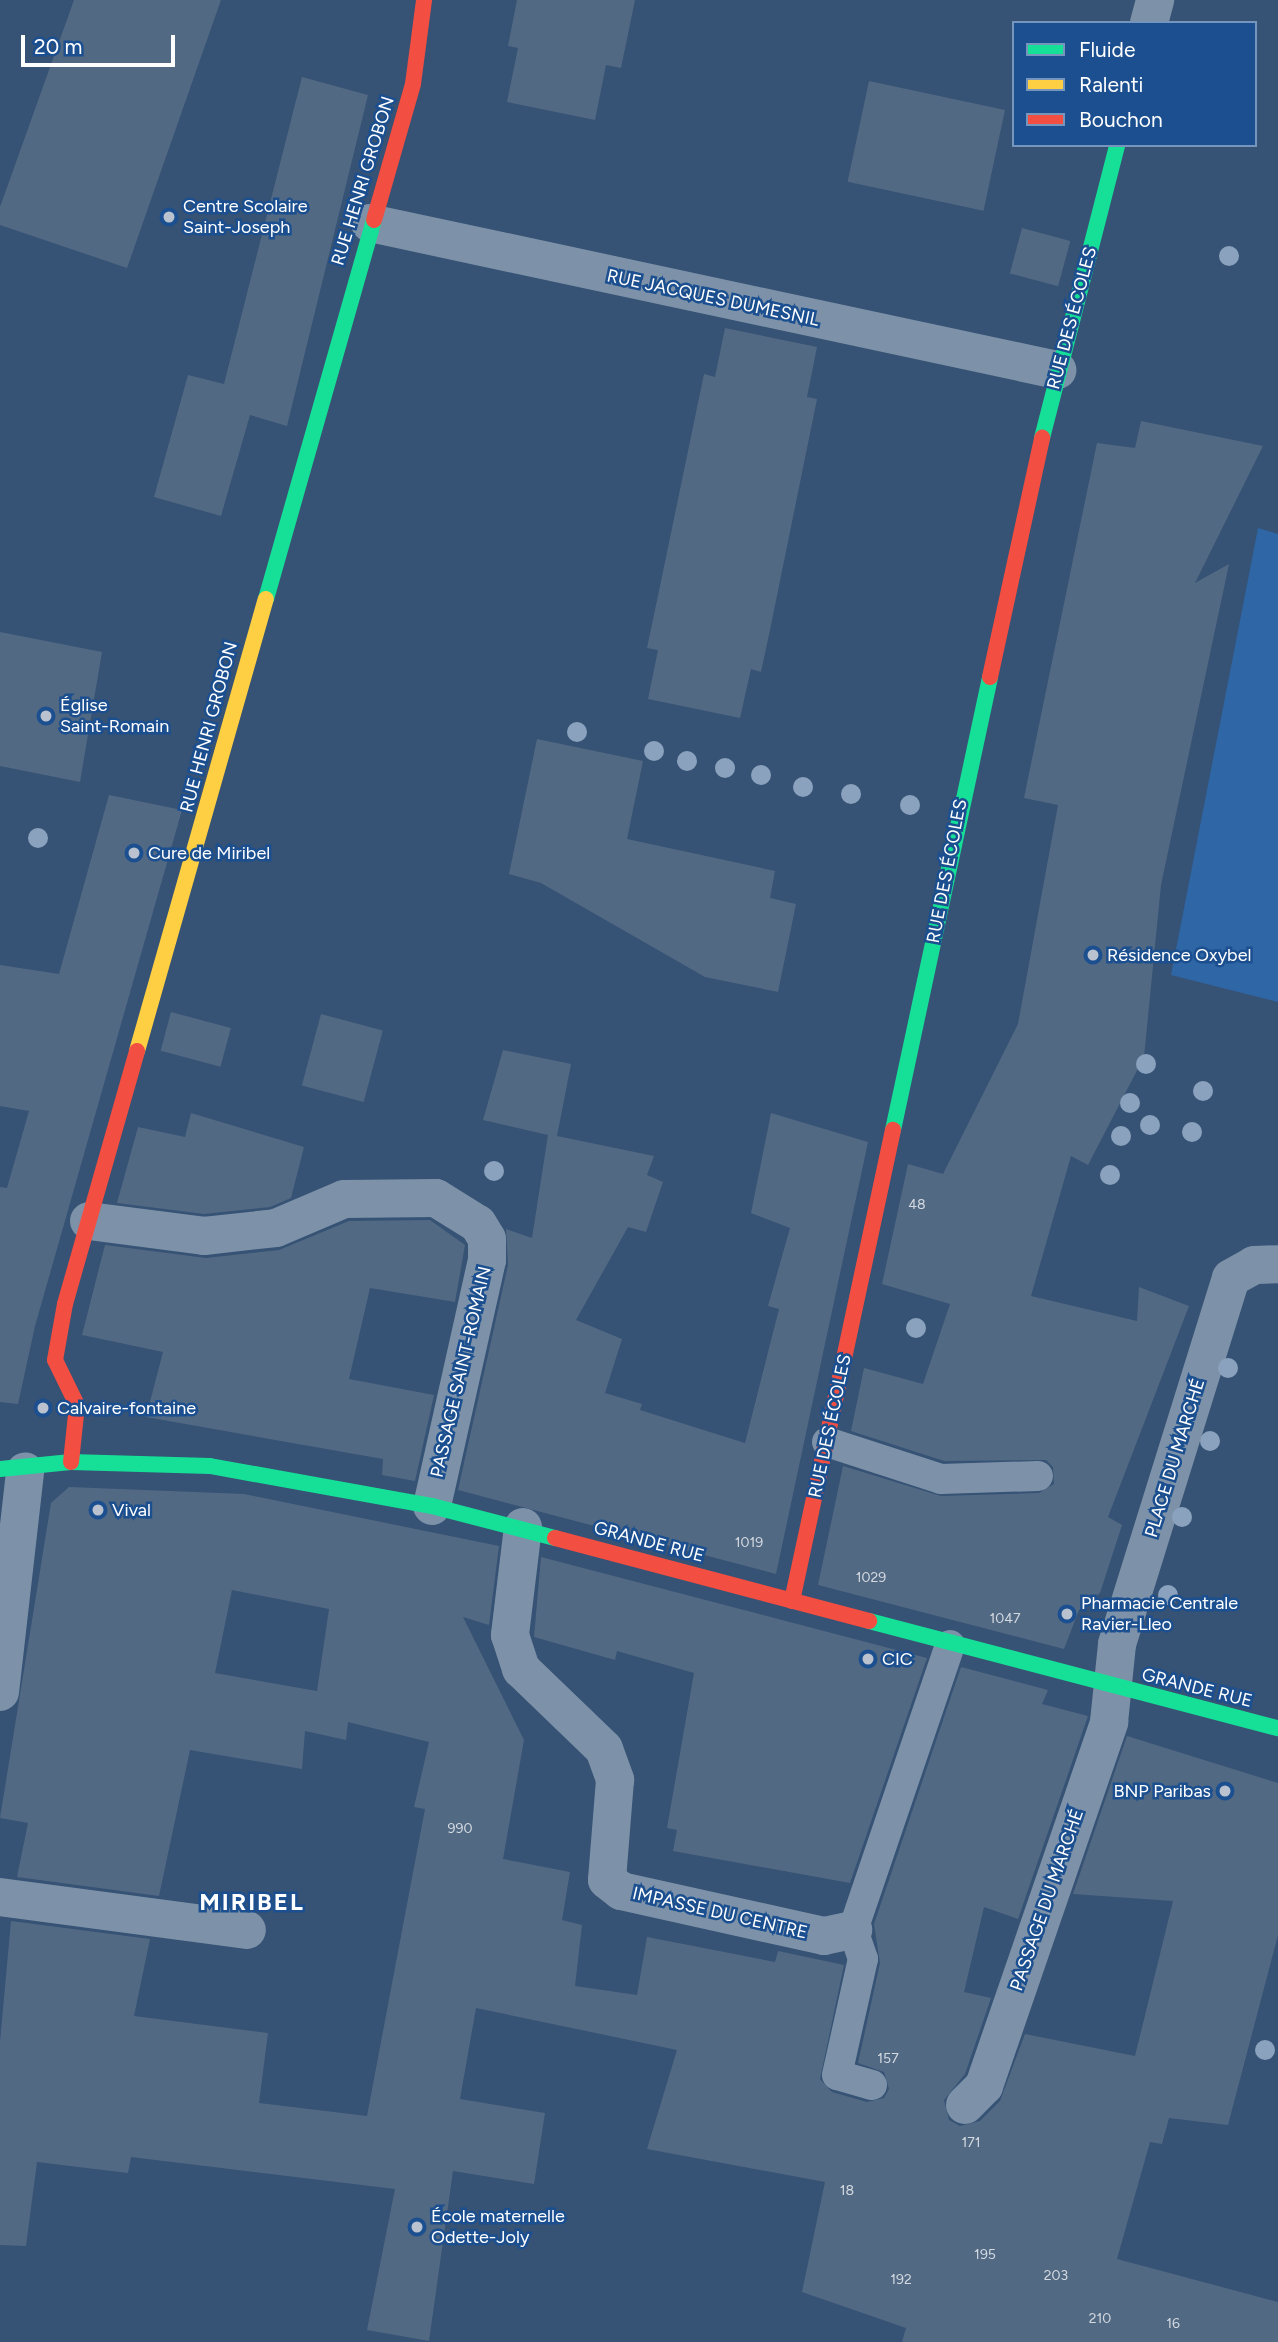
<!DOCTYPE html>
<html>
<head>
<meta charset="utf-8">
<style>
  body { margin:0 }
  #map { position:relative; width:1278px; height:2342px; overflow:hidden; background:#365274; font-family:Figtree,sans-serif }
  div>[style] { position:absolute }
  .green>* { inset:0; background:#2f66a5 }
  .building>* { inset:0; background:#526984; transform-origin:0 0 }
  .lane>* { height:30px; margin:-15px; padding:0 15px; transform-origin:15px; border-radius:15px; background:#7d92a8 }
  .street>* { height:38px; margin:-19px; padding:0 19px; transform-origin:19px; border-radius:19px; background:#7d92a8 }
  .fast>* { height:16px; margin:-8px; padding:0 8px; transform-origin:8px; border-radius:8px; background:#16e098 }
  .slow>* { height:16px; margin:-8px; padding:0 8px; transform-origin:8px; border-radius:8px; background:#ffcf43 }
  .jam>* { height:16px; margin:-8px; padding:0 8px; transform-origin:8px; border-radius:8px; background:#f24e42 }
  .trees>* { width:20px; height:20px; margin:-10px; border-radius:50%; background:#8aa2be }
  .dots>* { width:19px; height:19px; translate:-50% -50%; box-sizing:border-box; border:4px solid #1b4f8f; border-radius:50% }
  span { translate:-50% -50%; white-space:nowrap; text-align:center; line-height:1.15; -webkit-text-stroke:5px #1b4f8f; paint-order:stroke }
  .number-label { font-size:14px; color:#d4dae0 }
  .number-label span { -webkit-text-stroke-width:0 }
  .street-label { font-size:18px; color:#fff }
  .poi-label { font-size:18px; color:#fff }
  .left { translate:0 -50%; text-align:left }
  .right { translate:-100% -50%; text-align:right }
  .district-label { font-size:24px; color:#fff; font-weight:700; letter-spacing:2px }
  .legend { position:absolute; left:1012px; top:21px; width:245px; height:126px; box-sizing:border-box; background:#1b4f8f; border:2px solid #7695bc; margin:0; padding:9px 12px; list-style:none; font-size:21px; color:#fff }
  .legend li { display:flex; align-items:center; gap:14px; height:35px }
  .legend b { width:35px; border:2px solid #7695bc }
  .scale { position:absolute; left:21px; top:35px; width:154px; height:32px; box-sizing:border-box; border:4px solid #fff; border-top:0; padding-left:9px; font-size:21px; line-height:24px; white-space:nowrap; color:#fff; -webkit-text-stroke:5px #1b4f8f; paint-order:stroke }
</style>
</head>
<body>
<div id="map">
  <div class="green">
    <i style="clip-path:polygon(1258px 528px,1278px 534px,1278px 1002px,1171px 975px)"></i>
  </div>
  <div class="building">
    <i style="clip-path:polygon(74px 0,221px 0,127px 268px,0 225px,0 207px)"></i>
    <i style="clip-path:polygon(517px 0,635px 0,621px 68px,606px 65px,595px 120px,507px 102px,518px 48px,508px 46px)"></i>
    <i style="clip-path:polygon(302px 77px,368px 95px,287px 426px,250px 415px,221px 516px,154px 497px,188px 375px,224px 384px)"></i>
    <i style="left:869px;top:81px;width:139px;height:103px;rotate:12deg"></i>
    <i style="left:1022px;top:228px;width:50px;height:47px;rotate:15deg"></i>
    <i style="clip-path:polygon(725px 328px,817px 347px,807px 397px,817px 399px,770px 630px,761px 672px,751px 669px,740px 718px,648px 699px,658px 650px,647px 648px,660px 586px,704px 374px,715px 377px)"></i>
    <i style="clip-path:polygon(1141px 421px,1263px 446px,1195px 583px,1229px 564px,1161px 885px,1144px 1057px,1088px 1165px,1071px 1156px,1031px 1296px,1137px 1321px,1139px 1287px,1189px 1306px,1108px 1517px,1122px 1525px,1100px 1593px,1079px 1610px,1064px 1649px,818px 1585px,843px 1466px,941px 1496px,1039px 1493px,1054px 1484px,1053px 1467px,1046px 1460px,944px 1461px,851px 1431px,864px 1368px,923px 1384px,950px 1304px,882px 1284px,908px 1164px,943px 1174px,1018px 1024px,1058px 805px,1024px 798px,1097px 443px,1135px 448px)"></i>
    <i style="clip-path:polygon(0 632px,102px 652px,80px 782px,0 766px)"></i>
    <i style="clip-path:polygon(537px 739px,643px 761px,627px 839px,775px 871px,770px 898px,796px 904px,778px 992px,705px 977px,541px 883px,509px 874px)"></i>
    <i style="clip-path:polygon(109px 795px,182px 810px,35px 1326px,18px 1404px,0 1402px,0 1187px,7px 1188px,29px 1111px,0 1106px,0 965px,59px 974px)"></i>
    <i style="left:171px;top:1012px;width:62px;height:40px;rotate:15deg"></i>
    <i style="left:321px;top:1014px;width:64px;height:74px;rotate:15deg"></i>
    <i style="clip-path:polygon(503px 1050px,571px 1064px,557px 1136px,654px 1156px,647px 1175px,663px 1182px,646px 1232px,628px 1227px,576px 1320px,622px 1339px,605px 1393px,642px 1404px,640px 1410px,745px 1443px,779px 1309px,768px 1306px,790px 1228px,751px 1213px,771px 1113px,868px 1142px,776px 1574px,458px 1490px,508px 1265px,506px 1229px,532px 1238px,548px 1135px,483px 1120px)"></i>
    <i style="clip-path:polygon(191px 1113px,304px 1147px,291px 1198px,270px 1207px,204px 1214px,117px 1203px,138px 1127px,185px 1137px)"></i>
    <i style="clip-path:polygon(430px 1220px,465px 1245px,455px 1302px,370px 1288px,349px 1379px,434px 1395px,415px 1481px,382px 1475px,383px 1459px,146px 1417px,163px 1352px,82px 1335px,105px 1245px,206px 1258px,279px 1250px,349px 1221px)"></i>
    <i style="clip-path:polygon(evenodd,69px 1487px,244px 1494px,499px 1546px,489px 1625px,463px 1617px,524px 1740px,503px 1859px,570px 1872px,562px 1920px,582px 1925px,575px 1986px,637px 1995px,647px 1937px,775px 1962px,778px 1951px,844px 1965px,820px 2079px,832px 2092px,867px 2102px,884px 2098px,889px 2089px,884px 2072px,858px 2063px,880px 1963px,874px 1924px,961px 1667px,1048px 1690px,1042px 1704px,1088px 1716px,1018px 1919px,984px 1907px,964px 1992px,991px 1998px,965px 2074px,944px 2100px,949px 2120px,960px 2126px,980px 2121px,1000px 2101px,1025px 2034px,1135px 2056px,1173px 1901px,1073px 1894px,1127px 1736px,1278px 1783px,1278px 1935px,1228px 2125px,1169px 2118px,1162px 2144px,1150px 2142px,1117px 2259px,1278px 2302px,1278px 2342px,902px 2342px,906px 2328px,802px 2292px,825px 2182px,647px 2149px,677px 2050px,476px 2008px,460px 2099px,545px 2113px,534px 2184px,453px 2171px,429px 2341px,367px 2330px,395px 2189px,131px 2157px,128px 2173px,37px 2162px,26px 2246px,0 2245px,0 2042px,11px 1921px,150px 1939px,134px 2016px,268px 2033px,259px 2103px,367px 2116px,425px 1809px,414px 1807px,429px 1742px,348px 1722px,346px 1740px,305px 1731px,302px 1769px,190px 1750px,159px 1896px,17px 1877px,28px 1823px,0 1818px,51px 1503px,69px 1487px,232px 1590px,329px 1609px,317px 1691px,215px 1673px,232px 1590px)"></i>
    <i style="clip-path:polygon(541px 1557px,927px 1658px,850px 1883px,673px 1851px,677px 1830px,667px 1828px,694px 1673px,617px 1651px,615px 1660px,534px 1637px)"></i>
  </div>
  <div class="lane">
    <i style="left:827px;top:1442px;width:120px;rotate:18deg"></i>
    <i style="left:941px;top:1479px;width:97px;rotate:-1.8deg"></i>
    <i style="left:872px;top:2085px;width:36px;rotate:-164deg"></i>
    <i style="left:837px;top:2075px;width:119px;rotate:-77.4deg"></i>
    <i style="left:863px;top:1959px;width:31px;rotate:-109deg"></i>
    <i style="left:853px;top:1930px;width:301px;rotate:-71.2deg"></i>
  </div>
  <div class="street">
    <i style="left:1149px;top:23px;width:24px;rotate:-75deg"></i>
    <i style="left:370px;top:223px;width:703px;rotate:12.08deg"></i>
    <i style="left:89px;top:1221px;width:116px;rotate:7.4deg"></i>
    <i style="left:204px;top:1236px;width:72px;rotate:-6.3deg"></i>
    <i style="left:276px;top:1228px;width:74px;rotate:-23.1deg"></i>
    <i style="left:344px;top:1199px;width:92px;rotate:-0.6deg"></i>
    <i style="left:436px;top:1198px;width:49px;rotate:31.8deg"></i>
    <i style="left:478px;top:1224px;width:17px;rotate:59deg"></i>
    <i style="left:487px;top:1239px;width:21px;rotate:90deg"></i>
    <i style="left:487px;top:1260px;width:252px;rotate:102.6deg"></i>
    <i style="left:523px;top:1527px;width:109px;rotate:96.9deg"></i>
    <i style="left:510px;top:1635px;width:36px;rotate:72deg"></i>
    <i style="left:521px;top:1669px;width:115px;rotate:43.9deg"></i>
    <i style="left:604px;top:1749px;width:33px;rotate:70deg"></i>
    <i style="left:615px;top:1780px;width:100px;rotate:94.6deg"></i>
    <i style="left:607px;top:1880px;width:18px;rotate:38deg"></i>
    <i style="left:621px;top:1891px;width:208px;rotate:12.5deg"></i>
    <i style="left:824px;top:1936px;width:30px;rotate:-12deg"></i>
    <i style="left:0;top:1692px;width:222px;rotate:-83.5deg"></i>
    <i style="left:0;top:1897px;width:249px;rotate:7.6deg"></i>
    <i style="left:965px;top:2105px;width:27px;rotate:-45deg"></i>
    <i style="left:984px;top:2086px;width:385px;rotate:-71deg"></i>
    <i style="left:1109px;top:1722px;width:78px;rotate:-84.1deg"></i>
    <i style="left:1117px;top:1644px;width:383px;rotate:-72.7deg"></i>
    <i style="left:1231px;top:1278px;width:26px;rotate:-29deg"></i>
    <i style="left:1254px;top:1265px;width:24px;rotate:-2deg"></i>
  </div>
  <div class="fast">
    <i style="left:1042px;top:438px;width:302px;rotate:-75.6deg"></i>
    <i style="left:266px;top:599px;width:394px;rotate:-74.1deg"></i>
    <i style="left:893px;top:1130px;width:463px;rotate:-77.9deg"></i>
    <i style="left:0;top:1469px;width:71px;rotate:-5.6deg"></i>
    <i style="left:71px;top:1462px;width:139px;rotate:1.6deg"></i>
    <i style="left:210px;top:1466px;width:226px;rotate:10.2deg"></i>
    <i style="left:432px;top:1506px;width:127px;rotate:14.6deg"></i>
    <i style="left:869px;top:1621px;width:423px;rotate:14.7deg"></i>
  </div>
  <div class="slow">
    <i style="left:137px;top:1051px;width:470px;rotate:-74.1deg"></i>
  </div>
  <div class="jam">
    <i style="left:374px;top:220px;width:141px;rotate:-74deg"></i>
    <i style="left:413px;top:84px;width:85px;rotate:-82.5deg"></i>
    <i style="left:990px;top:677px;width:245px;rotate:-77.7deg"></i>
    <i style="left:71px;top:1462px;width:57px;rotate:-84deg"></i>
    <i style="left:77px;top:1405px;width:50px;rotate:-116.1deg"></i>
    <i style="left:55px;top:1360px;width:57px;rotate:-79.9deg"></i>
    <i style="left:65px;top:1304px;width:263px;rotate:-74.1deg"></i>
    <i style="left:555px;top:1538px;width:325px;rotate:14.8deg"></i>
    <i style="left:792px;top:1601px;width:482px;rotate:-77.9deg"></i>
  </div>
  <div class="trees">
    <i style="left:1229px;top:256px"></i>
    <i style="left:577px;top:732px"></i>
    <i style="left:654px;top:751px"></i>
    <i style="left:687px;top:761px"></i>
    <i style="left:725px;top:768px"></i>
    <i style="left:761px;top:775px"></i>
    <i style="left:803px;top:787px"></i>
    <i style="left:851px;top:794px"></i>
    <i style="left:910px;top:805px"></i>
    <i style="left:38px;top:838px"></i>
    <i style="left:1146px;top:1064px"></i>
    <i style="left:1203px;top:1091px"></i>
    <i style="left:1130px;top:1103px"></i>
    <i style="left:1150px;top:1125px"></i>
    <i style="left:1192px;top:1132px"></i>
    <i style="left:1121px;top:1136px"></i>
    <i style="left:494px;top:1171px"></i>
    <i style="left:1110px;top:1175px"></i>
    <i style="left:916px;top:1328px"></i>
    <i style="left:1228px;top:1368px"></i>
    <i style="left:1210px;top:1441px"></i>
    <i style="left:1182px;top:1517px"></i>
    <i style="left:1168px;top:1595px"></i>
    <i style="left:1265px;top:2050px"></i>
  </div>
  <div class="dots">
    <i style="left:169px;top:217px;background:#b9c2ce"></i>
    <i style="left:46px;top:716px;background:#b9c2ce"></i>
    <i style="left:134px;top:853px;background:#b9c2ce"></i>
    <i style="left:1093px;top:955px;background:#b9c2ce"></i>
    <i style="left:43px;top:1408px;background:#b9c2ce"></i>
    <i style="left:98px;top:1510px;background:#b9c2ce"></i>
    <i style="left:1067px;top:1614px;background:#b9c2ce"></i>
    <i style="left:868px;top:1659px;background:#b9c2ce"></i>
    <i style="left:1225px;top:1791px;background:#b9c2ce"></i>
    <i style="left:417px;top:2227px;background:#b9c2ce"></i>
  </div>
  <div class="number-label">
    <span style="left:917px;top:1205px">48</span>
    <span style="left:749px;top:1543px">1019</span>
    <span style="left:871px;top:1578px">1029</span>
    <span style="left:1005px;top:1619px">1047</span>
    <span style="left:460px;top:1829px">990</span>
    <span style="left:888px;top:2059px">157</span>
    <span style="left:971px;top:2143px">171</span>
    <span style="left:847px;top:2191px">18</span>
    <span style="left:985px;top:2255px">195</span>
    <span style="left:1056px;top:2276px">203</span>
    <span style="left:901px;top:2280px">192</span>
    <span style="left:1100px;top:2319px">210</span>
    <span style="left:1173px;top:2324px">16</span>
  </div>
  <div class="street-label">
    <span style="left:363px;top:181px;rotate:-73deg">RUE HENRI GROBON</span>
    <span style="left:713px;top:298px;rotate:12deg">RUE JACQUES DUMESNIL</span>
    <span style="left:1072px;top:318px;rotate:-75deg">RUE DES ÉCOLES</span>
    <span style="left:209px;top:727px;rotate:-75deg">RUE HENRI GROBON</span>
    <span style="left:947px;top:871px;rotate:-79deg">RUE DES ÉCOLES</span>
    <span style="left:461px;top:1372px;rotate:-77deg">PASSAGE SAINT-ROMAIN</span>
    <span style="left:830px;top:1426px;rotate:-78deg">RUE DES ÉCOLES</span>
    <span style="left:1175px;top:1458px;rotate:-73deg">PLACE DU MARCHÉ</span>
    <span style="left:649px;top:1542px;rotate:15deg">GRANDE RUE</span>
    <span style="left:1197px;top:1688px;rotate:14deg">GRANDE RUE</span>
    <span style="left:1047px;top:1900px;rotate:-71deg">PASSAGE DU MARCHÉ</span>
    <span style="left:720px;top:1913px;rotate:13deg">IMPASSE DU CENTRE</span>
  </div>
  <div class="poi-label">
    <span class="left" style="left:183px;top:217px">Centre Scolaire<br>Saint-Joseph</span>
    <span class="left" style="left:60px;top:716px">Église<br>Saint-Romain</span>
    <span class="left" style="left:148px;top:853px">Cure de Miribel</span>
    <span class="left" style="left:1107px;top:955px">Résidence Oxybel</span>
    <span class="left" style="left:57px;top:1408px">Calvaire-fontaine</span>
    <span class="left" style="left:112px;top:1510px">Vival</span>
    <span class="left" style="left:1081px;top:1614px">Pharmacie Centrale<br>Ravier-Lleo</span>
    <span class="left" style="left:882px;top:1659px">CIC</span>
    <span class="right" style="left:1211px;top:1791px">BNP Paribas</span>
    <span class="left" style="left:431px;top:2227px">École maternelle<br>Odette-Joly</span>
  </div>
  <div class="district-label">
    <span style="left:252px;top:1902px">MIRIBEL</span>
  </div>
  <ul class="legend">
  <li><b style="height:9px;background:#16e098"></b>Fluide</li>
  <li><b style="height:9px;background:#ffcf43"></b>Ralenti</li>
  <li><b style="height:9px;background:#f24e42"></b>Bouchon</li>
  </ul>
  <div class="scale">20 m</div>
</div>
</body>
</html>
